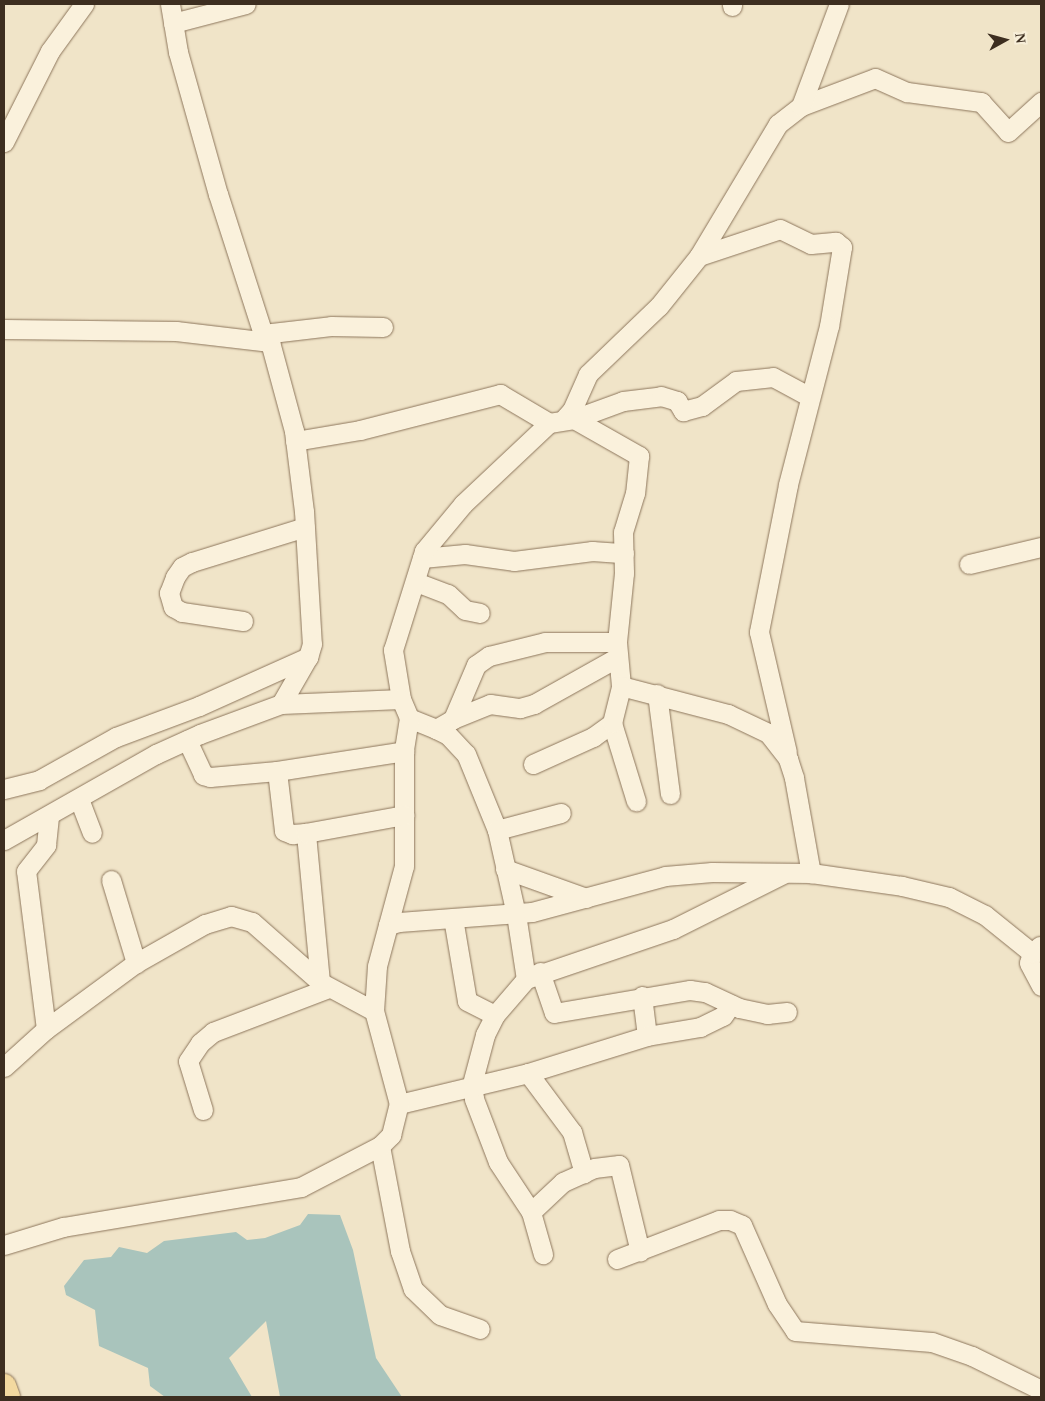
<!DOCTYPE html>
<html>
<head>
<meta charset="utf-8">
<style>
  body { margin:0 }
  #map { position:relative; width:1045px; height:1401px; overflow:hidden; background:#f0e4c8; font-family:Georgia,serif }
  div>[style] { position:absolute }
  .water>* { inset:0; background:#a9c4bc }
  .roads { filter:drop-shadow(0 0 1px #8d765c) drop-shadow(0 0 1px #8d765c) }
  .minor>* { height:19px; margin:-9.5px; padding:0 9.5px; transform-origin:9.5px; border-radius:9.5px; background:#faf1dc }
  .major>* { height:24px; margin:-12px; padding:0 12px; transform-origin:12px; border-radius:12px; background:#f3d9a0 }
  span { translate:-50% -50%; white-space:nowrap; text-align:center; line-height:1.15; -webkit-text-stroke:4.5px #f7eed8; paint-order:stroke }
  .frame { position:absolute; inset:0; border:5px solid #3d2e20; pointer-events:none }
  .north { position:absolute; left:980px; top:15px; width:50px; height:50px; -webkit-text-stroke:4px #f7eed8; paint-order:stroke; rotate:83deg; font-size:14px; font-weight:700; line-height:20px; text-align:center; color:#3d2e20 }
  .north::after { content:''; display:block; margin:auto; width:18px; height:22px; background:#3d2e20; clip-path:polygon(50% 0,100% 100%,50% 72%,0 100%) }
</style>
</head>
<body>
<div id="map">
  <div class="water">
    <i style="clip-path:polygon(308px 1214px,340px 1215px,353px 1250px,376px 1358px,402px 1397px,280px 1397px,266px 1321px,229px 1358px,252px 1397px,165px 1397px,150px 1386px,148px 1368px,99px 1346px,95px 1310px,66px 1295px,64px 1286px,84px 1260px,111px 1257px,119px 1247px,147px 1253px,164px 1241px,236px 1232px,247px 1240px,265px 1238px,300px 1225px)"></i>
  </div>
  <div class="roads">
    <div class="minor">
      <i style="left:170px;top:4px;width:49px;rotate:80.5deg"></i>
      <i style="left:178px;top:52px;width:148px;rotate:74.3deg"></i>
      <i style="left:218px;top:194px;width:147px;rotate:72.2deg"></i>
      <i style="left:263px;top:334px;width:11px;rotate:49deg"></i>
      <i style="left:270px;top:342px;width:92px;rotate:74.9deg"></i>
      <i style="left:294px;top:431px;width:81px;rotate:82.9deg"></i>
      <i style="left:304px;top:511px;width:133px;rotate:86.6deg"></i>
      <i style="left:312px;top:644px;width:14px;rotate:107deg"></i>
      <i style="left:308px;top:657px;width:54px;rotate:119.9deg"></i>
      <i style="left:732px;top:4px;width:2px;rotate:90deg"></i>
      <i style="left:173px;top:23px;width:75px;rotate:-14.6deg"></i>
      <i style="left:801px;top:106px;width:79px;rotate:-20.7deg"></i>
      <i style="left:875px;top:78px;width:35px;rotate:24deg"></i>
      <i style="left:907px;top:92px;width:75px;rotate:7.7deg"></i>
      <i style="left:981px;top:102px;width:40px;rotate:48deg"></i>
      <i style="left:1008px;top:132px;width:45px;rotate:-42.3deg"></i>
      <i style="left:4px;top:142px;width:102px;rotate:-63.2deg"></i>
      <i style="left:50px;top:51px;width:58px;rotate:-54.1deg"></i>
      <i style="left:699px;top:256px;width:85px;rotate:-18.4deg"></i>
      <i style="left:780px;top:229px;width:34px;rotate:26deg"></i>
      <i style="left:811px;top:244px;width:25px;rotate:-5deg"></i>
      <i style="left:836px;top:242px;width:8px;rotate:40deg"></i>
      <i style="left:842px;top:247px;width:80px;rotate:99.3deg"></i>
      <i style="left:829px;top:326px;width:164px;rotate:104.5deg"></i>
      <i style="left:788px;top:485px;width:150px;rotate:101.2deg"></i>
      <i style="left:759px;top:632px;width:123px;rotate:76.9deg"></i>
      <i style="left:4px;top:329px;width:172px;rotate:0.7deg"></i>
      <i style="left:176px;top:331px;width:95px;rotate:6.7deg"></i>
      <i style="left:263px;top:334px;width:68px;rotate:-6.7deg"></i>
      <i style="left:331px;top:326px;width:52px;rotate:1.1deg"></i>
      <i style="left:574px;top:419px;width:52px;rotate:-20.2deg"></i>
      <i style="left:623px;top:401px;width:38px;rotate:-7deg"></i>
      <i style="left:661px;top:396px;width:17px;rotate:17deg"></i>
      <i style="left:677px;top:401px;width:12px;rotate:59deg"></i>
      <i style="left:683px;top:411px;width:20px;rotate:-15deg"></i>
      <i style="left:702px;top:406px;width:42px;rotate:-36.3deg"></i>
      <i style="left:736px;top:381px;width:37px;rotate:-6deg"></i>
      <i style="left:773px;top:377px;width:42px;rotate:28.4deg"></i>
      <i style="left:563px;top:420px;width:13px;rotate:-48deg"></i>
      <i style="left:572px;top:410px;width:39px;rotate:-66deg"></i>
      <i style="left:588px;top:374px;width:98px;rotate:-43.8deg"></i>
      <i style="left:659px;top:306px;width:64px;rotate:-51.3deg"></i>
      <i style="left:699px;top:256px;width:154px;rotate:-59.1deg"></i>
      <i style="left:778px;top:124px;width:29px;rotate:-38deg"></i>
      <i style="left:801px;top:106px;width:109px;rotate:-69.6deg"></i>
      <i style="left:295px;top:441px;width:66px;rotate:-9.6deg"></i>
      <i style="left:360px;top:430px;width:145px;rotate:-14.4deg"></i>
      <i style="left:500px;top:394px;width:57px;rotate:30.6deg"></i>
      <i style="left:422px;top:558px;width:43px;rotate:-5.3deg"></i>
      <i style="left:465px;top:554px;width:49px;rotate:8.1deg"></i>
      <i style="left:514px;top:561px;width:79px;rotate:-7.3deg"></i>
      <i style="left:592px;top:551px;width:32px;rotate:4deg"></i>
      <i style="left:969px;top:564px;width:74px;rotate:-13.3deg"></i>
      <i style="left:416px;top:582px;width:34px;rotate:21deg"></i>
      <i style="left:448px;top:594px;width:23px;rotate:43deg"></i>
      <i style="left:465px;top:610px;width:15px;rotate:11deg"></i>
      <i style="left:243px;top:621px;width:62px;rotate:-171.6deg"></i>
      <i style="left:182px;top:612px;width:10px;rotate:-151deg"></i>
      <i style="left:173px;top:607px;width:15px;rotate:-106deg"></i>
      <i style="left:169px;top:593px;width:17px;rotate:-69deg"></i>
      <i style="left:175px;top:577px;width:12px;rotate:-55deg"></i>
      <i style="left:182px;top:567px;width:11px;rotate:-27deg"></i>
      <i style="left:192px;top:562px;width:118px;rotate:-17.2deg"></i>
      <i style="left:657px;top:694px;width:101px;rotate:82.6deg"></i>
      <i style="left:401px;top:699px;width:50px;rotate:-99.3deg"></i>
      <i style="left:393px;top:650px;width:104px;rotate:-72.6deg"></i>
      <i style="left:424px;top:551px;width:61px;rotate:-50.3deg"></i>
      <i style="left:463px;top:504px;width:118px;rotate:-43.3deg"></i>
      <i style="left:549px;top:423px;width:25px;rotate:-9deg"></i>
      <i style="left:574px;top:419px;width:75px;rotate:29.6deg"></i>
      <i style="left:639px;top:456px;width:37px;rotate:96deg"></i>
      <i style="left:635px;top:493px;width:41px;rotate:107.1deg"></i>
      <i style="left:623px;top:532px;width:41px;rotate:88.6deg"></i>
      <i style="left:624px;top:573px;width:69px;rotate:95.8deg"></i>
      <i style="left:617px;top:642px;width:44px;rotate:84.8deg"></i>
      <i style="left:621px;top:686px;width:111px;rotate:14.7deg"></i>
      <i style="left:728px;top:714px;width:44px;rotate:25.4deg"></i>
      <i style="left:768px;top:733px;width:33px;rotate:52deg"></i>
      <i style="left:788px;top:759px;width:20px;rotate:72deg"></i>
      <i style="left:794px;top:778px;width:97px;rotate:79.9deg"></i>
      <i style="left:409px;top:718px;width:29px;rotate:22deg"></i>
      <i style="left:436px;top:729px;width:20px;rotate:-30deg"></i>
      <i style="left:453px;top:719px;width:59px;rotate:-66.9deg"></i>
      <i style="left:476px;top:665px;width:16px;rotate:-35deg"></i>
      <i style="left:489px;top:656px;width:58px;rotate:-14deg"></i>
      <i style="left:545px;top:642px;width:72px"></i>
      <i style="left:453px;top:719px;width:40px;rotate:-22deg"></i>
      <i style="left:490px;top:704px;width:30px;rotate:8deg"></i>
      <i style="left:520px;top:708px;width:15px;rotate:-16deg"></i>
      <i style="left:534px;top:704px;width:96px;rotate:-29.2deg"></i>
      <i style="left:612px;top:723px;width:82px;rotate:72.9deg"></i>
      <i style="left:436px;top:729px;width:13px;rotate:27deg"></i>
      <i style="left:448px;top:735px;width:26px;rotate:47deg"></i>
      <i style="left:466px;top:754px;width:82px;rotate:67.8deg"></i>
      <i style="left:497px;top:830px;width:86px;rotate:77.3deg"></i>
      <i style="left:516px;top:914px;width:66px;rotate:81.3deg"></i>
      <i style="left:526px;top:979px;width:48px;rotate:130.7deg"></i>
      <i style="left:495px;top:1015px;width:22px;rotate:117deg"></i>
      <i style="left:485px;top:1035px;width:51px;rotate:104.9deg"></i>
      <i style="left:472px;top:1084px;width:15px;rotate:82deg"></i>
      <i style="left:474px;top:1099px;width:67px;rotate:69.1deg"></i>
      <i style="left:498px;top:1162px;width:60px;rotate:56.6deg"></i>
      <i style="left:531px;top:1212px;width:44px;rotate:74.1deg"></i>
      <i style="left:187px;top:740px;width:38px;rotate:65deg"></i>
      <i style="left:203px;top:775px;width:7px;rotate:16deg"></i>
      <i style="left:210px;top:777px;width:67px;rotate:-5.1deg"></i>
      <i style="left:277px;top:771px;width:129px;rotate:-8.9deg"></i>
      <i style="left:533px;top:764px;width:66px;rotate:-24.2deg"></i>
      <i style="left:593px;top:737px;width:24px;rotate:-36deg"></i>
      <i style="left:612px;top:723px;width:38px;rotate:-76deg"></i>
      <i style="left:277px;top:771px;width:60px;rotate:83.3deg"></i>
      <i style="left:284px;top:831px;width:9px;rotate:21deg"></i>
      <i style="left:292px;top:834px;width:14px;rotate:-4deg"></i>
      <i style="left:4px;top:789px;width:36px;rotate:-14deg"></i>
      <i style="left:39px;top:780px;width:88px;rotate:-29.2deg"></i>
      <i style="left:116px;top:737px;width:89px;rotate:-20.5deg"></i>
      <i style="left:199px;top:706px;width:120px;rotate:-24.2deg"></i>
      <i style="left:79px;top:799px;width:36px;rotate:69deg"></i>
      <i style="left:497px;top:830px;width:66px;rotate:-14.9deg"></i>
      <i style="left:4px;top:840px;width:175px;rotate:-29.5deg"></i>
      <i style="left:156px;top:754px;width:48px;rotate:-24.4deg"></i>
      <i style="left:200px;top:734px;width:86px;rotate:-20.3deg"></i>
      <i style="left:281px;top:704px;width:120px;rotate:-2.4deg"></i>
      <i style="left:401px;top:699px;width:21px;rotate:67deg"></i>
      <i style="left:409px;top:718px;width:33px;rotate:99deg"></i>
      <i style="left:404px;top:751px;width:115px;rotate:90deg"></i>
      <i style="left:404px;top:866px;width:61px;rotate:105.2deg"></i>
      <i style="left:505px;top:869px;width:86px;rotate:19.7deg"></i>
      <i style="left:111px;top:880px;width:87px;rotate:73.2deg"></i>
      <i style="left:453px;top:918px;width:84px;rotate:80.4deg"></i>
      <i style="left:467px;top:1001px;width:31px;rotate:27deg"></i>
      <i style="left:1040px;top:946px;width:11px;rotate:139deg"></i>
      <i style="left:1032px;top:953px;width:10px;rotate:107deg"></i>
      <i style="left:1029px;top:963px;width:26px;rotate:62deg"></i>
      <i style="left:540px;top:972px;width:43px;rotate:71.1deg"></i>
      <i style="left:554px;top:1013px;width:138px;rotate:-9.6deg"></i>
      <i style="left:690px;top:990px;width:15px;rotate:8deg"></i>
      <i style="left:705px;top:992px;width:38px;rotate:25deg"></i>
      <i style="left:739px;top:1008px;width:29px;rotate:12deg"></i>
      <i style="left:767px;top:1014px;width:20px;rotate:-6deg"></i>
      <i style="left:529px;top:978px;width:152px;rotate:-18.8deg"></i>
      <i style="left:673px;top:929px;width:123px;rotate:-26.6deg"></i>
      <i style="left:320px;top:982px;width:150px;rotate:-95.4deg"></i>
      <i style="left:306px;top:833px;width:100px;rotate:-10.4deg"></i>
      <i style="left:642px;top:996px;width:40px;rotate:82.9deg"></i>
      <i style="left:46px;top:1029px;width:159px;rotate:-97.2deg"></i>
      <i style="left:26px;top:871px;width:33px;rotate:-52deg"></i>
      <i style="left:46px;top:845px;width:28px;rotate:-84deg"></i>
      <i style="left:4px;top:1067px;width:57px;rotate:-42.1deg"></i>
      <i style="left:46px;top:1029px;width:112px;rotate:-36.3deg"></i>
      <i style="left:136px;top:963px;width:79px;rotate:-29.5deg"></i>
      <i style="left:205px;top:924px;width:27px;rotate:-17deg"></i>
      <i style="left:231px;top:916px;width:22px;rotate:16deg"></i>
      <i style="left:252px;top:922px;width:91px;rotate:41.4deg"></i>
      <i style="left:320px;top:982px;width:61px;rotate:28.2deg"></i>
      <i style="left:528px;top:1073px;width:74px;rotate:53.3deg"></i>
      <i style="left:572px;top:1132px;width:43px;rotate:73.7deg"></i>
      <i style="left:399px;top:1104px;width:133px;rotate:-13.5deg"></i>
      <i style="left:528px;top:1073px;width:125px;rotate:-17.3deg"></i>
      <i style="left:647px;top:1036px;width:54px;rotate:-9.6deg"></i>
      <i style="left:700px;top:1027px;width:25px;rotate:-26deg"></i>
      <i style="left:723px;top:1016px;width:14px;rotate:-56deg"></i>
      <i style="left:203px;top:1110px;width:51px;rotate:-107deg"></i>
      <i style="left:188px;top:1061px;width:22px;rotate:-56deg"></i>
      <i style="left:200px;top:1043px;width:17px;rotate:-40deg"></i>
      <i style="left:213px;top:1032px;width:124px;rotate:-20.8deg"></i>
      <i style="left:380px;top:1146px;width:107px;rotate:79.2deg"></i>
      <i style="left:400px;top:1251px;width:40px;rotate:71.1deg"></i>
      <i style="left:413px;top:1289px;width:37px;rotate:44deg"></i>
      <i style="left:440px;top:1315px;width:42px;rotate:19.3deg"></i>
      <i style="left:531px;top:1212px;width:44px;rotate:-43.2deg"></i>
      <i style="left:563px;top:1182px;width:34px;rotate:-24deg"></i>
      <i style="left:594px;top:1168px;width:25px;rotate:-7deg"></i>
      <i style="left:619px;top:1165px;width:89px;rotate:76.4deg"></i>
      <i style="left:4px;top:1245px;width:62px;rotate:-17deg"></i>
      <i style="left:63px;top:1227px;width:241px;rotate:-9.5deg"></i>
      <i style="left:301px;top:1187px;width:89px;rotate:-27.4deg"></i>
      <i style="left:380px;top:1146px;width:16px;rotate:-45deg"></i>
      <i style="left:391px;top:1135px;width:32px;rotate:-76deg"></i>
      <i style="left:399px;top:1104px;width:96px;rotate:-105deg"></i>
      <i style="left:374px;top:1011px;width:45px;rotate:-86.2deg"></i>
      <i style="left:377px;top:966px;width:42px;rotate:-75deg"></i>
      <i style="left:388px;top:925px;width:11px;rotate:-15deg"></i>
      <i style="left:399px;top:922px;width:133px;rotate:-4.3deg"></i>
      <i style="left:532px;top:912px;width:138px;rotate:-15.1deg"></i>
      <i style="left:665px;top:876px;width:47px;rotate:-4.9deg"></i>
      <i style="left:712px;top:872px;width:99px;rotate:0.6deg"></i>
      <i style="left:811px;top:873px;width:92px;rotate:8.1deg"></i>
      <i style="left:902px;top:886px;width:48px;rotate:13.2deg"></i>
      <i style="left:949px;top:897px;width:40px;rotate:26.6deg"></i>
      <i style="left:985px;top:915px;width:60px;rotate:39deg"></i>
      <i style="left:617px;top:1259px;width:109px;rotate:-20.9deg"></i>
      <i style="left:719px;top:1220px;width:11px"></i>
      <i style="left:730px;top:1220px;width:13px;rotate:23deg"></i>
      <i style="left:742px;top:1225px;width:86px;rotate:66.1deg"></i>
      <i style="left:777px;top:1304px;width:32px;rotate:56deg"></i>
      <i style="left:795px;top:1331px;width:137px;rotate:4.6deg"></i>
      <i style="left:932px;top:1342px;width:42px;rotate:19.3deg"></i>
      <i style="left:972px;top:1356px;width:77px;rotate:26.2deg"></i>
    </div>
    <div class="major">
      <i style="left:4px;top:1386px;width:12px;rotate:70deg"></i>
    </div>
  </div>
  <div class="frame"></div>
  <div class="north">N</div>
</div>
</body>
</html>
